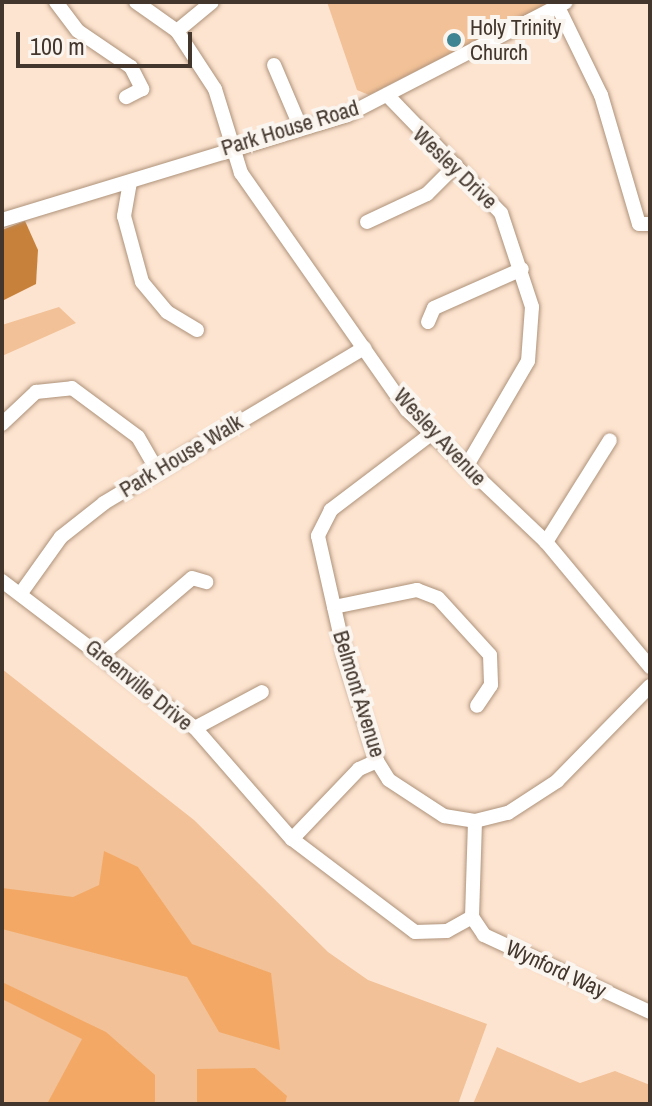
<!DOCTYPE html>
<html>
<head>
<meta charset="utf-8">
<style>
  body { margin:0 }
  #map { position:relative; width:652px; height:1106px; overflow:hidden; background:#fde4d0; font-family:"Archivo Narrow",sans-serif }
  div>[style] { position:absolute }
  .green>* { inset:0; background:#f2c197 }
  .forest>* { inset:0; background:#f3a965 }
  .water>* { inset:0; background:#c7813b }
  .roads { filter:drop-shadow(0 0 2px #ae927a) drop-shadow(0 0 2px #ae927a) }
  .minor>* { height:14px; margin:-7px; padding:0 7px; transform-origin:7px; border-radius:7px; background:#fff }
  .dots>* { width:22px; height:22px; translate:-50% -50%; box-sizing:border-box; border:4px solid #fbf5f0; border-radius:50% }
  span { translate:-50% -50%; white-space:nowrap; text-align:center; line-height:1.15; -webkit-text-stroke:8px #fbf5f0; paint-order:stroke }
  .poi-label { font-size:22px; color:#43372d }
  .left { translate:0 -50%; text-align:left }
  .street-label { font-size:22px; color:#43372d }
  .frame { position:absolute; inset:0; border:4px solid #43372d; pointer-events:none }
  .scale { position:absolute; left:16px; top:32px; width:176px; height:36px; box-sizing:border-box; border:4px solid #43372d; border-top:0; padding-left:10px; font-size:24px; line-height:28px; white-space:nowrap; color:#43372d; -webkit-text-stroke:6px #fbf5f0; paint-order:stroke }
</style>
</head>
<body>
<div id="map">
  <div class="green">
    <i style="clip-path:polygon(327px 2px,551px 2px,369px 95px,357px 90px)"></i>
    <i style="clip-path:polygon(59px 307px,76px 323px,2px 356px,2px 325px)"></i>
    <i style="clip-path:polygon(2px 669px,194px 820px,328px 952px,368px 980px,487px 1024px,458px 1104px,2px 1104px)"></i>
    <i style="clip-path:polygon(497px 1047px,580px 1083px,615px 1071px,650px 1085px,650px 1104px,473px 1104px)"></i>
  </div>
  <div class="forest">
    <i style="clip-path:polygon(104px 851px,138px 867px,192px 944px,271px 973px,280px 1050px,219px 1032px,187px 977px,2px 929px,2px 888px,73px 897px,99px 885px)"></i>
    <i style="clip-path:polygon(2px 982px,106px 1032px,155px 1075px,155px 1104px,47px 1104px,82px 1039px,2px 999px)"></i>
    <i style="clip-path:polygon(255px 1068px,287px 1096px,285px 1104px,197px 1104px,197px 1069px)"></i>
  </div>
  <div class="water">
    <i style="clip-path:polygon(25px 221px,38px 250px,36px 284px,2px 301px,2px 230px)"></i>
  </div>
  <div class="roads">
    <div class="minor">
      <i style="left:56px;top:2px;width:36px;rotate:53deg"></i>
      <i style="left:78px;top:31px;width:64px;rotate:34.2deg"></i>
      <i style="left:131px;top:67px;width:25px;rotate:63deg"></i>
      <i style="left:142px;top:89px;width:18px;rotate:153deg"></i>
      <i style="left:136px;top:2px;width:50px;rotate:35.3deg"></i>
      <i style="left:177px;top:31px;width:69px;rotate:56.8deg"></i>
      <i style="left:215px;top:89px;width:88px;rotate:72.8deg"></i>
      <i style="left:241px;top:173px;width:289px;rotate:55deg"></i>
      <i style="left:407px;top:410px;width:192px;rotate:43.5deg"></i>
      <i style="left:546px;top:542px;width:163px;rotate:50.2deg"></i>
      <i style="left:558px;top:7px;width:98px;rotate:64deg"></i>
      <i style="left:601px;top:95px;width:134px;rotate:73.6deg"></i>
      <i style="left:639px;top:224px;width:11px"></i>
      <i style="left:177px;top:31px;width:45px;rotate:-39.6deg"></i>
      <i style="left:274px;top:65px;width:66px;rotate:66.9deg"></i>
      <i style="left:387px;top:95px;width:164px;rotate:46deg"></i>
      <i style="left:501px;top:213px;width:99px;rotate:71.7deg"></i>
      <i style="left:532px;top:307px;width:54px;rotate:94.2deg"></i>
      <i style="left:528px;top:361px;width:123px;rotate:120.3deg"></i>
      <i style="left:130px;top:182px;width:35px;rotate:100deg"></i>
      <i style="left:124px;top:216px;width:68px;rotate:74.7deg"></i>
      <i style="left:142px;top:282px;width:39px;rotate:50deg"></i>
      <i style="left:167px;top:312px;width:35px;rotate:31deg"></i>
      <i style="left:2px;top:220px;width:361px;rotate:-16.9deg"></i>
      <i style="left:347px;top:115px;width:246px;rotate:-27.3deg"></i>
      <i style="left:367px;top:222px;width:66px;rotate:-25deg"></i>
      <i style="left:427px;top:194px;width:41px;rotate:-45deg"></i>
      <i style="left:428px;top:322px;width:15px;rotate:-67deg"></i>
      <i style="left:434px;top:308px;width:96px;rotate:-23.9deg"></i>
      <i style="left:2px;top:424px;width:47px;rotate:-43.3deg"></i>
      <i style="left:36px;top:392px;width:36px;rotate:-6deg"></i>
      <i style="left:72px;top:388px;width:82px;rotate:36.6deg"></i>
      <i style="left:138px;top:437px;width:36px;rotate:60deg"></i>
      <i style="left:431px;top:434px;width:126px;rotate:142.8deg"></i>
      <i style="left:331px;top:510px;width:29px;rotate:117deg"></i>
      <i style="left:318px;top:536px;width:127px;rotate:77.3deg"></i>
      <i style="left:346px;top:660px;width:106px;rotate:72.9deg"></i>
      <i style="left:377px;top:761px;width:22px;rotate:58deg"></i>
      <i style="left:389px;top:780px;width:66px;rotate:33.2deg"></i>
      <i style="left:444px;top:816px;width:31px;rotate:9deg"></i>
      <i style="left:475px;top:821px;width:34px;rotate:-14deg"></i>
      <i style="left:508px;top:813px;width:59px;rotate:-33.1deg"></i>
      <i style="left:557px;top:781px;width:133px;rotate:-45.6deg"></i>
      <i style="left:546px;top:542px;width:120px;rotate:-57.9deg"></i>
      <i style="left:2px;top:581px;width:243px;rotate:37.3deg"></i>
      <i style="left:195px;top:728px;width:147px;rotate:48.9deg"></i>
      <i style="left:21px;top:593px;width:69px;rotate:-54.5deg"></i>
      <i style="left:61px;top:537px;width:55px;rotate:-38.3deg"></i>
      <i style="left:104px;top:503px;width:303px;rotate:-30.8deg"></i>
      <i style="left:334px;top:607px;width:85px;rotate:-11.6deg"></i>
      <i style="left:417px;top:590px;width:22px;rotate:21deg"></i>
      <i style="left:438px;top:598px;width:77px;rotate:47.6deg"></i>
      <i style="left:490px;top:655px;width:30px;rotate:88deg"></i>
      <i style="left:491px;top:685px;width:25px;rotate:124deg"></i>
      <i style="left:102px;top:655px;width:118px;rotate:-40.5deg"></i>
      <i style="left:192px;top:578px;width:15px;rotate:16deg"></i>
      <i style="left:195px;top:728px;width:76px;rotate:-28.2deg"></i>
      <i style="left:377px;top:761px;width:20px;rotate:156deg"></i>
      <i style="left:359px;top:769px;width:97px;rotate:133.7deg"></i>
      <i style="left:292px;top:839px;width:154px;rotate:37.1deg"></i>
      <i style="left:415px;top:932px;width:32px;rotate:-2deg"></i>
      <i style="left:447px;top:931px;width:29px;rotate:-29deg"></i>
      <i style="left:472px;top:917px;width:96px;rotate:-88.2deg"></i>
      <i style="left:472px;top:917px;width:22px;rotate:56deg"></i>
      <i style="left:484px;top:935px;width:183px;rotate:24.9deg"></i>
    </div>
  </div>
  <div class="dots">
    <i style="left:454px;top:40px;background:#3f8492"></i>
  </div>
  <div class="poi-label">
    <span class="left" style="left:470px;top:40px">Holy Trinity<br>Church</span>
  </div>
  <div class="street-label">
    <span style="left:290px;top:128px;rotate:-17deg">Park House Road</span>
    <span style="left:455px;top:168px;rotate:44deg">Wesley Drive</span>
    <span style="left:440px;top:437px;rotate:47deg">Wesley Avenue</span>
    <span style="left:181px;top:456px;rotate:-31deg">Park House Walk</span>
    <span style="left:139px;top:685px;rotate:39deg">Greenville Drive</span>
    <span style="left:359px;top:694px;rotate:73deg">Belmont Avenue</span>
    <span style="left:556px;top:969px;rotate:25deg">Wynford Way</span>
  </div>
  <div class="frame"></div>
  <div class="scale">100 m</div>
</div>
</body>
</html>
